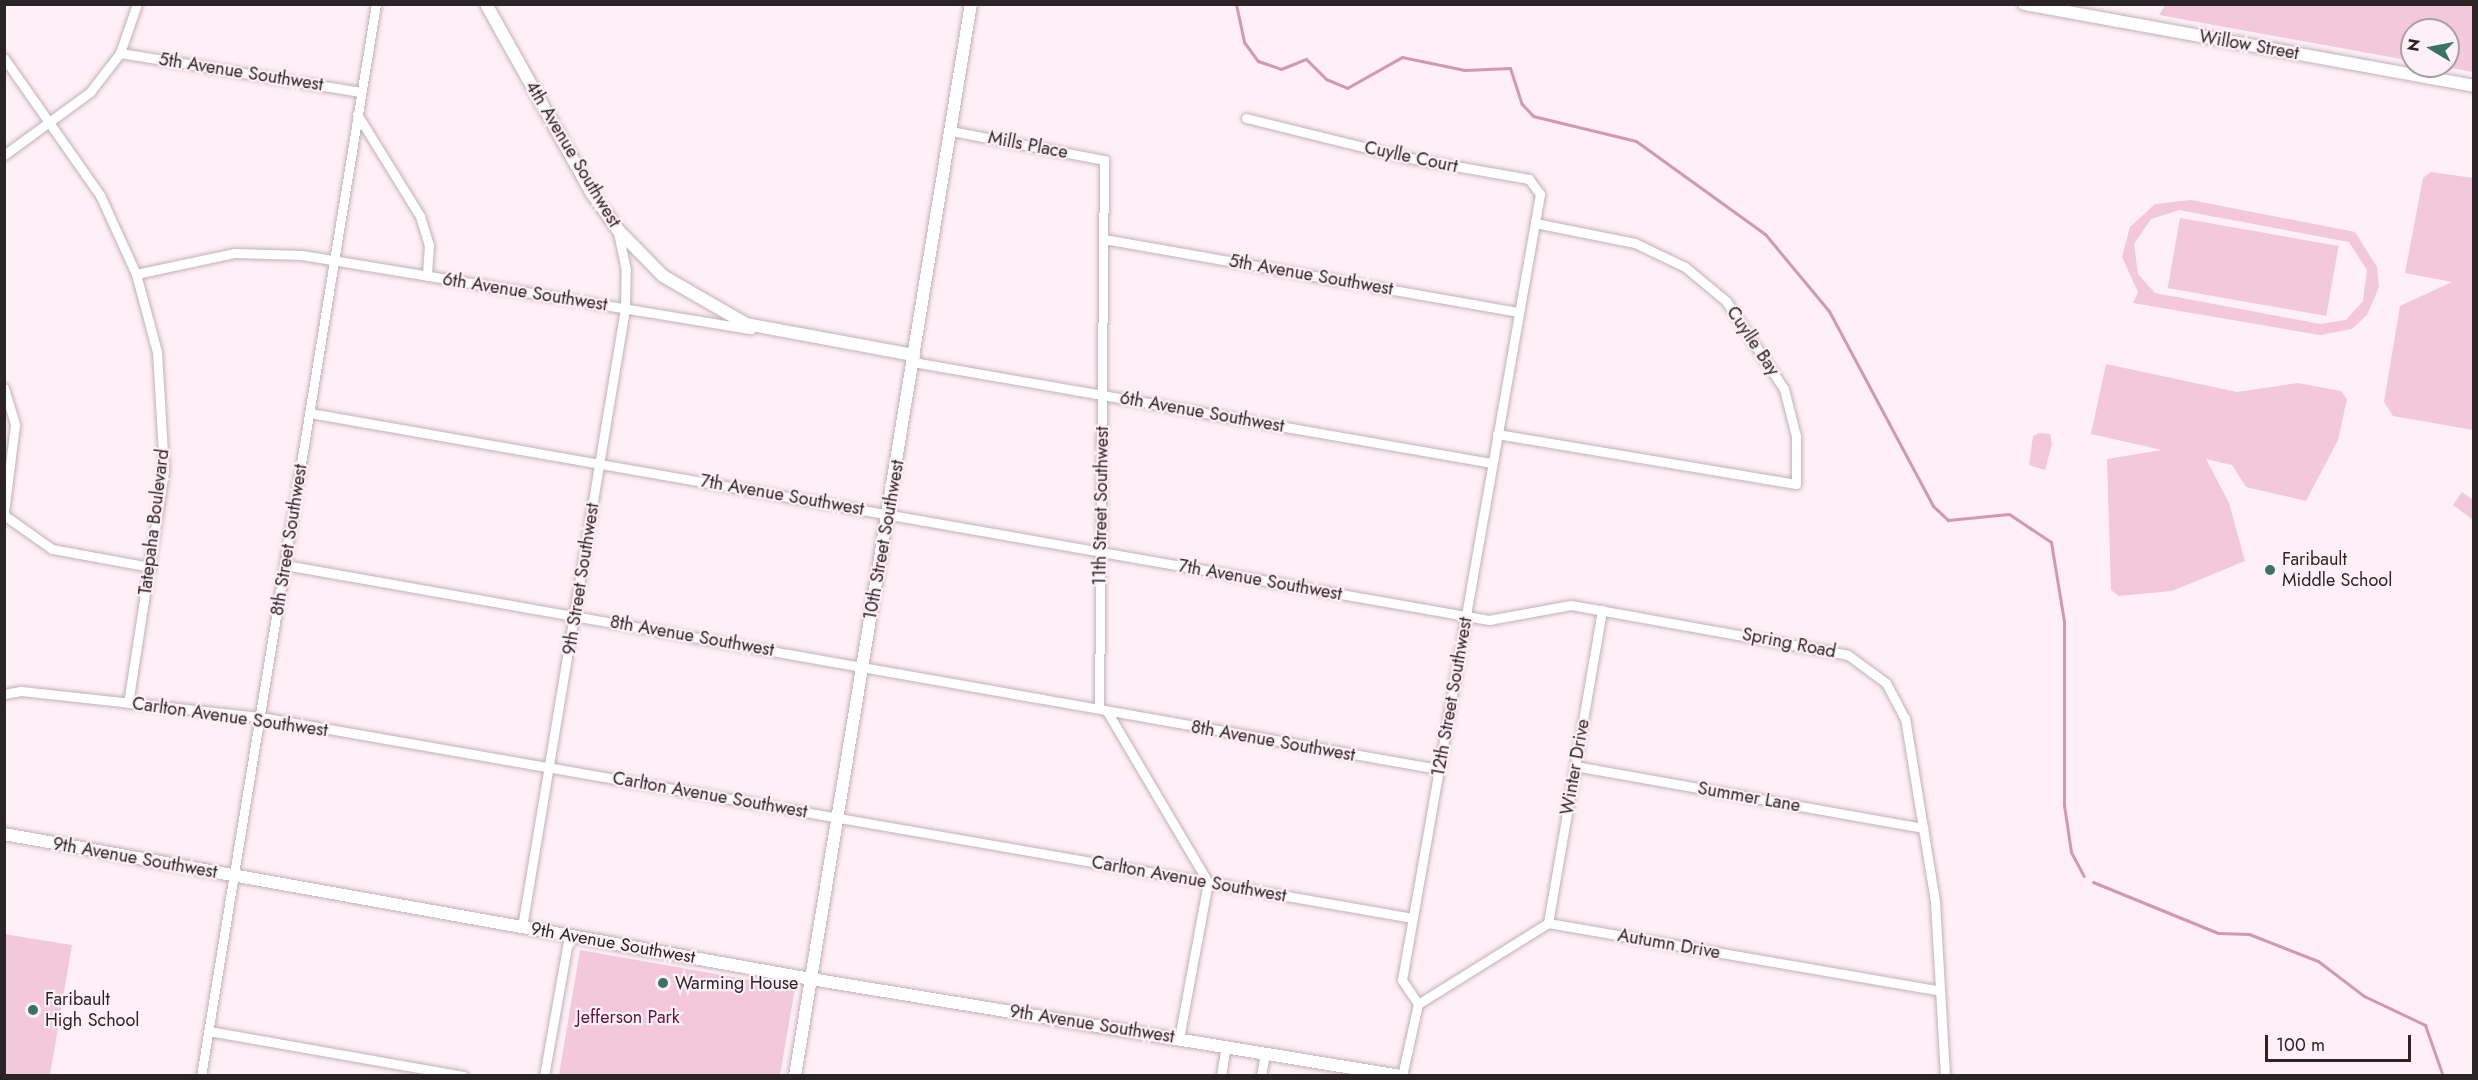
<!DOCTYPE html>
<html>
<head>
<meta charset="utf-8">
<style>
  body { margin:0 }
  #map { position:relative; width:2478px; height:1080px; overflow:hidden; background:#fef0f6; font-family:Jost,sans-serif }
  div>[style] { position:absolute }
  .green>* { inset:0; background:#f3c8da; transform-origin:0 0 }
  .stream>* { height:3px; margin:-1.5px; padding:0 1.5px; transform-origin:1.5px; border-radius:1.5px; background:#d497b2 }
  .roads { filter:drop-shadow(0 0 2px #c2b1b8) drop-shadow(0 0 2px #c2b1b8) }
  .minor>* { height:9px; margin:-4.5px; padding:0 4.5px; transform-origin:4.5px; border-radius:4.5px; background:#fff }
  .tertiary>* { height:12px; margin:-6px; padding:0 6px; transform-origin:6px; border-radius:6px; background:#fff }
  .dots>* { width:16px; height:16px; translate:-50% -50%; box-sizing:border-box; border:3px solid #fef0f6; border-radius:50% }
  span { translate:-50% -50%; white-space:nowrap; text-align:center; line-height:1.15; -webkit-text-stroke:4.5px #fef0f6; paint-order:stroke }
  .street-label { font-size:18px; color:#2a2426 }
  .poi-label { font-size:18px; color:#2a2426 }
  .left { translate:0 -50%; text-align:left }
  .park-label { font-size:18px; color:#5d153d }
  .frame { position:absolute; inset:0; border:6px solid #2a2426; pointer-events:none }
  .north { position:absolute; left:2400px; top:18px; width:60px; height:60px; box-sizing:border-box; background:#fef0f6; border:2px solid #a99ea3; border-radius:50%; rotate:280deg; font-size:16px; font-weight:700; line-height:24px; text-align:center; color:#2a2426 }
  .north::after { content:''; display:block; margin:auto; width:21px; height:27px; background:#377562; clip-path:polygon(50% 0,100% 100%,50% 72%,0 100%) }
  .scale { position:absolute; left:2265px; top:1035px; width:146px; height:27px; box-sizing:border-box; border:3px solid #2a2426; border-top:0; padding-left:8px; font-size:18px; line-height:21px; white-space:nowrap; color:#2a2426; -webkit-text-stroke:4px #fef0f6; paint-order:stroke }
</style>
</head>
<body>
<div id="map">
  <div class="green">
    <i style="clip-path:polygon(2166px 4px,2473px 5px,2473px 72px,2440px 66px,2448px 66px,2448px 30px,2412px 30px,2412px 61px,2159px 15px)"></i>
    <i style="clip-path:polygon(2431px 172px,2473px 178px,2473px 430px,2393px 416px,2384px 402px,2400px 306px,2452px 282px,2405px 273px,2423px 178px)"></i>
    <i style="clip-path:polygon(evenodd,2191px 200px,2355px 232px,2377px 267px,2379px 287px,2367px 315px,2352px 329px,2320px 335px,2133px 303px,2138px 292px,2122px 257px,2130px 227px,2155px 204px,2191px 200px,2179px 210px,2349px 242px,2367px 270px,2363px 301px,2346px 320px,2320px 324px,2155px 293px,2138px 274px,2134px 244px,2151px 219px,2179px 210px)"></i>
    <i style="left:2180px;top:218px;width:161px;height:71px;rotate:10deg"></i>
    <i style="clip-path:polygon(2106px 364px,2237px 392px,2298px 383px,2341px 391px,2347px 399px,2338px 440px,2306px 501px,2246px 487px,2232px 465px,2206px 459px,2229px 503px,2245px 561px,2172px 591px,2119px 596px,2111px 590px,2107px 459px,2162px 450px,2091px 434px)"></i>
    <i style="clip-path:polygon(2040px 433px,2050px 434px,2052px 444px,2045px 470px,2029px 465px,2033px 436px)"></i>
    <i style="clip-path:polygon(2462px 492px,2473px 500px,2473px 520px,2453px 505px)"></i>
    <i style="clip-path:polygon(4px 934px,72px 945px,50px 1075px,5px 1075px)"></i>
    <i style="clip-path:polygon(580px 950px,795px 988px,780px 1075px,559px 1075px)"></i>
  </div>
  <div class="stream">
    <i style="left:1236px;top:4px;width:39px;rotate:78deg"></i>
    <i style="left:1244px;top:42px;width:24px;rotate:54deg"></i>
    <i style="left:1258px;top:61px;width:24px;rotate:19deg"></i>
    <i style="left:1281px;top:69px;width:27px;rotate:-22deg"></i>
    <i style="left:1306px;top:59px;width:28px;rotate:45deg"></i>
    <i style="left:1326px;top:79px;width:23px;rotate:23deg"></i>
    <i style="left:1347px;top:88px;width:63px;rotate:-29.4deg"></i>
    <i style="left:1402px;top:57px;width:64px;rotate:11.7deg"></i>
    <i style="left:1465px;top:70px;width:45px;rotate:-2.5deg"></i>
    <i style="left:1510px;top:68px;width:38px;rotate:72deg"></i>
    <i style="left:1522px;top:104px;width:16px;rotate:47deg"></i>
    <i style="left:1533px;top:116px;width:106px;rotate:13.6deg"></i>
    <i style="left:1636px;top:141px;width:159px;rotate:35.8deg"></i>
    <i style="left:1765px;top:234px;width:100px;rotate:50.3deg"></i>
    <i style="left:1829px;top:311px;width:221px;rotate:61.9deg"></i>
    <i style="left:1933px;top:506px;width:21px;rotate:43deg"></i>
    <i style="left:1948px;top:520px;width:61px;rotate:-5.6deg"></i>
    <i style="left:2009px;top:514px;width:50px;rotate:33.7deg"></i>
    <i style="left:2051px;top:542px;width:80px;rotate:80.7deg"></i>
    <i style="left:2064px;top:621px;width:184px;rotate:90deg"></i>
    <i style="left:2064px;top:805px;width:48px;rotate:81.5deg"></i>
    <i style="left:2071px;top:852px;width:27px;rotate:62deg"></i>
    <i style="left:2093px;top:882px;width:135px;rotate:22.2deg"></i>
    <i style="left:2218px;top:933px;width:31px;rotate:2deg"></i>
    <i style="left:2249px;top:934px;width:74px;rotate:21.4deg"></i>
    <i style="left:2318px;top:961px;width:58px;rotate:37.3deg"></i>
    <i style="left:2364px;top:996px;width:68px;rotate:25.4deg"></i>
    <i style="left:2425px;top:1025px;width:54px;rotate:70.6deg"></i>
  </div>
  <div class="roads">
    <div class="minor">
      <i style="left:120px;top:53px;width:244px;rotate:9.2deg"></i>
      <i style="left:4px;top:58px;width:167px;rotate:55deg"></i>
      <i style="left:100px;top:195px;width:87px;rotate:65.5deg"></i>
      <i style="left:136px;top:274px;width:81px;rotate:74.9deg"></i>
      <i style="left:157px;top:352px;width:119px;rotate:86.6deg"></i>
      <i style="left:164px;top:471px;width:235px;rotate:98.8deg"></i>
      <i style="left:357px;top:114px;width:120px;rotate:58.3deg"></i>
      <i style="left:420px;top:216px;width:30px;rotate:73deg"></i>
      <i style="left:429px;top:245px;width:31px;rotate:94deg"></i>
      <i style="left:1246px;top:118px;width:163px;rotate:13.9deg"></i>
      <i style="left:1404px;top:157px;width:127px;rotate:10deg"></i>
      <i style="left:1529px;top:179px;width:19px;rotate:54deg"></i>
      <i style="left:1540px;top:194px;width:798px;rotate:99.96deg"></i>
      <i style="left:1402px;top:980px;width:29px;rotate:56deg"></i>
      <i style="left:951px;top:131px;width:156px;rotate:10.7deg"></i>
      <i style="left:1104px;top:160px;width:547px;rotate:90.52deg"></i>
      <i style="left:4px;top:155px;width:107px;rotate:-36.2deg"></i>
      <i style="left:90px;top:92px;width:49px;rotate:-52.4deg"></i>
      <i style="left:120px;top:53px;width:52px;rotate:-70.9deg"></i>
      <i style="left:1104px;top:239px;width:421px;rotate:10deg"></i>
      <i style="left:136px;top:274px;width:100px;rotate:-12.1deg"></i>
      <i style="left:234px;top:253px;width:68px;rotate:1.7deg"></i>
      <i style="left:302px;top:255px;width:455px;rotate:9.4deg"></i>
      <i style="left:913px;top:362px;width:588px;rotate:9.9deg"></i>
      <i style="left:4px;top:388px;width:39px;rotate:73deg"></i>
      <i style="left:15px;top:425px;width:88px;rotate:97.2deg"></i>
      <i style="left:310px;top:413px;width:1197px;rotate:9.96deg"></i>
      <i style="left:1489px;top:620px;width:83px;rotate:-10.4deg"></i>
      <i style="left:1571px;top:605px;width:281px;rotate:10.2deg"></i>
      <i style="left:1848px;top:655px;width:47px;rotate:36.4deg"></i>
      <i style="left:1886px;top:683px;width:40px;rotate:62deg"></i>
      <i style="left:1905px;top:718px;width:186px;rotate:80.7deg"></i>
      <i style="left:1935px;top:902px;width:174px;rotate:86.7deg"></i>
      <i style="left:1497px;top:434px;width:303px;rotate:9.5deg"></i>
      <i style="left:1796px;top:484px;width:48px;rotate:-90deg"></i>
      <i style="left:1796px;top:436px;width:49px;rotate:-104.3deg"></i>
      <i style="left:1784px;top:389px;width:105px;rotate:-123.4deg"></i>
      <i style="left:1726px;top:301px;width:53px;rotate:-140.3deg"></i>
      <i style="left:1685px;top:267px;width:55px;rotate:-154.4deg"></i>
      <i style="left:1635px;top:243px;width:102px;rotate:-168.7deg"></i>
      <i style="left:4px;top:515px;width:59px;rotate:35.3deg"></i>
      <i style="left:52px;top:549px;width:100px;rotate:10.4deg"></i>
      <i style="left:285px;top:565px;width:1171px;rotate:10.03deg"></i>
      <i style="left:4px;top:694px;width:17px;rotate:-10deg"></i>
      <i style="left:21px;top:691px;width:240px;rotate:6.2deg"></i>
      <i style="left:260px;top:717px;width:1170px;rotate:9.89deg"></i>
      <i style="left:1108px;top:713px;width:196px;rotate:59.4deg"></i>
      <i style="left:1208px;top:882px;width:159px;rotate:100.5deg"></i>
      <i style="left:1575px;top:766px;width:354px;rotate:10.1deg"></i>
      <i style="left:1548px;top:923px;width:318px;rotate:-80.2deg"></i>
      <i style="left:522px;top:927px;width:627px;rotate:-80.54deg"></i>
      <i style="left:625px;top:309px;width:39px;rotate:-89deg"></i>
      <i style="left:626px;top:270px;width:39px;rotate:-102deg"></i>
      <i style="left:209px;top:1031px;width:258px;rotate:10deg"></i>
      <i style="left:201px;top:1076px;width:1086px;rotate:-80.73deg"></i>
      <i style="left:544px;top:1076px;width:143px;rotate:-79.9deg"></i>
      <i style="left:1221px;top:1076px;width:30px;rotate:-81deg"></i>
      <i style="left:1261px;top:1076px;width:23px;rotate:-80deg"></i>
      <i style="left:1402px;top:1076px;width:74px;rotate:-77.5deg"></i>
      <i style="left:1418px;top:1004px;width:153px;rotate:-31.9deg"></i>
      <i style="left:1548px;top:923px;width:398px;rotate:9.8deg"></i>
    </div>
    <div class="tertiary">
      <i style="left:486px;top:4px;width:215px;rotate:60.8deg"></i>
      <i style="left:591px;top:192px;width:47px;rotate:54.6deg"></i>
      <i style="left:618px;top:230px;width:64px;rotate:45.6deg"></i>
      <i style="left:663px;top:276px;width:96px;rotate:30deg"></i>
      <i style="left:746px;top:324px;width:171px;rotate:10.5deg"></i>
      <i style="left:2024px;top:4px;width:457px;rotate:10.3deg"></i>
      <i style="left:4px;top:834px;width:820px;rotate:10.19deg"></i>
      <i style="left:811px;top:979px;width:598px;rotate:9.34deg"></i>
      <i style="left:795px;top:1076px;width:1086px;rotate:-80.68deg"></i>
    </div>
  </div>
  <div class="dots">
    <i style="left:2270px;top:570px;background:#377562"></i>
    <i style="left:663px;top:983px;background:#377562"></i>
    <i style="left:33px;top:1010px;background:#377562"></i>
  </div>
  <div class="street-label">
    <span style="left:2249px;top:45px;rotate:10deg">Willow Street</span>
    <span style="left:241px;top:72px;rotate:9deg">5th Avenue Southwest</span>
    <span style="left:1028px;top:145px;rotate:11deg">Mills Place</span>
    <span style="left:573px;top:154px;rotate:59deg">4th Avenue Southwest</span>
    <span style="left:1411px;top:157px;rotate:12deg">Cuylle Court</span>
    <span style="left:1311px;top:275px;rotate:10deg">5th Avenue Southwest</span>
    <span style="left:525px;top:292px;rotate:9deg">6th Avenue Southwest</span>
    <span style="left:1753px;top:341px;rotate:56deg">Cuylle Bay</span>
    <span style="left:1202px;top:412px;rotate:10deg">6th Avenue Southwest</span>
    <span style="left:782px;top:495px;rotate:10deg">7th Avenue Southwest</span>
    <span style="left:1101px;top:506px;rotate:-89deg">11th Street Southwest</span>
    <span style="left:154px;top:522px;rotate:-83deg">Tatepaha Boulevard</span>
    <span style="left:289px;top:540px;rotate:-81deg">8th Street Southwest</span>
    <span style="left:884px;top:540px;rotate:-80deg">10th Street Southwest</span>
    <span style="left:581px;top:579px;rotate:-81deg">9th Street Southwest</span>
    <span style="left:1260px;top:580px;rotate:10deg">7th Avenue Southwest</span>
    <span style="left:692px;top:636px;rotate:10deg">8th Avenue Southwest</span>
    <span style="left:1789px;top:643px;rotate:11deg">Spring Road</span>
    <span style="left:1452px;top:697px;rotate:-80deg">12th Street Southwest</span>
    <span style="left:230px;top:717px;rotate:8deg">Carlton Avenue Southwest</span>
    <span style="left:1273px;top:741px;rotate:10deg">8th Avenue Southwest</span>
    <span style="left:1575px;top:767px;rotate:-80deg">Winter Drive</span>
    <span style="left:710px;top:795px;rotate:10deg">Carlton Avenue Southwest</span>
    <span style="left:1749px;top:797px;rotate:10deg">Summer Lane</span>
    <span style="left:135px;top:858px;rotate:10deg">9th Avenue Southwest</span>
    <span style="left:1189px;top:879px;rotate:10deg">Carlton Avenue Southwest</span>
    <span style="left:613px;top:943px;rotate:10deg">9th Avenue Southwest</span>
    <span style="left:1669px;top:944px;rotate:10deg">Autumn Drive</span>
    <span style="left:1092px;top:1024px;rotate:9deg">9th Avenue Southwest</span>
  </div>
  <div class="poi-label">
    <span class="left" style="left:2282px;top:570px">Faribault<br>Middle School</span>
    <span class="left" style="left:675px;top:983px">Warming House</span>
    <span class="left" style="left:45px;top:1010px">Faribault<br>High School</span>
  </div>
  <div class="park-label">
    <span style="left:628px;top:1017px">Jefferson Park</span>
  </div>
  <div class="frame"></div>
  <div class="north">N</div>
  <div class="scale">100 m</div>
</div>
</body>
</html>
